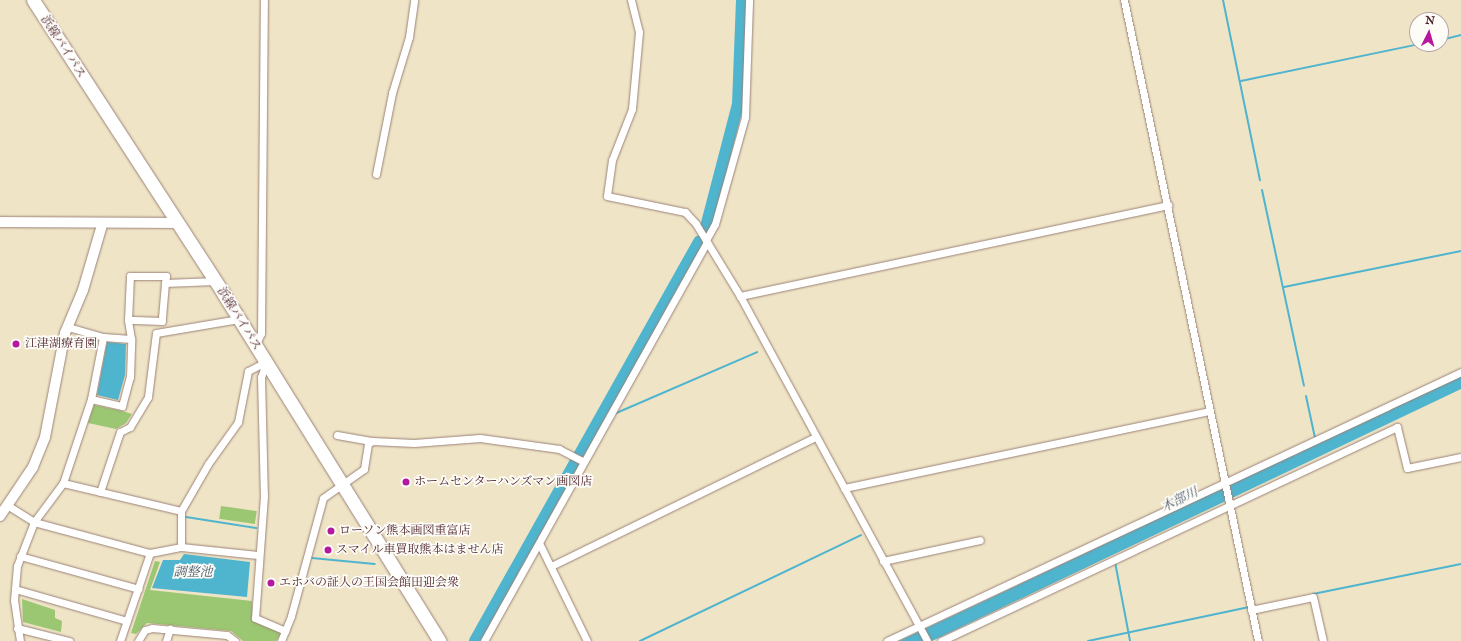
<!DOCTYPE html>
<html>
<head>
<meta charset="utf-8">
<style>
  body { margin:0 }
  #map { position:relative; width:1461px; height:641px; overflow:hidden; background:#efe4c6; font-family:"IM FELL English","Noto Serif JP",serif }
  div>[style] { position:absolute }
  .green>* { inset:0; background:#9bc672; transform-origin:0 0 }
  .water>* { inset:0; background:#4fb4ce }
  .stream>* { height:2px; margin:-1px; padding:0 1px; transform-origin:1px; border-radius:1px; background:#4fb4ce }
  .river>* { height:12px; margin:-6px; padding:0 6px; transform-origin:6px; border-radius:6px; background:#4fb4ce }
  .roads { filter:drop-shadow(0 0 1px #9c8278) drop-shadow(0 0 1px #9c8278) }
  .street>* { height:7px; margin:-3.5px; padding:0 3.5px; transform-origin:3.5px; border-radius:3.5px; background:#fff }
  .secondary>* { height:10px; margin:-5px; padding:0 5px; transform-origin:5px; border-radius:5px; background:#fff }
  .highway>* { height:13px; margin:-6.5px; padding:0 6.5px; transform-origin:6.5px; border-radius:6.5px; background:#fff }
  .dots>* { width:11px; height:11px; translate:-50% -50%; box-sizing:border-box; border:2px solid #fdfcf7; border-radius:50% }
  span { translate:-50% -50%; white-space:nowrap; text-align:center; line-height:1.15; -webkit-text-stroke:3.5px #fdfcf7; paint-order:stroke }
  .street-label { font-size:12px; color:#4a1f2b }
  .poi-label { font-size:12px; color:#4a1f2b }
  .left { translate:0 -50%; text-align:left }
  .water-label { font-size:13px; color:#4c5b6c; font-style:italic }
  .north { position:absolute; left:1409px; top:12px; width:40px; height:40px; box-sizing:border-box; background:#fdfcf7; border:1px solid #b5a4a5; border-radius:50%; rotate:5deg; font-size:11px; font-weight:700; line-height:16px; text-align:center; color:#4a1f2b }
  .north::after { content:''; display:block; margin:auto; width:14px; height:18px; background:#b5179e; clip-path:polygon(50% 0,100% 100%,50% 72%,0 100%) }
</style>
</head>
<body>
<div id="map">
  <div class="green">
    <i style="clip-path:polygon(94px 405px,122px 411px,132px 414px,126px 423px,116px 429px,88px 423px)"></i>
    <i style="left:221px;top:506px;width:36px;height:13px;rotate:8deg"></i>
    <i style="clip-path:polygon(155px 561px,160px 562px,150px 590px,252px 601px,252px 620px,281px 633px,276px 641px,243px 641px,231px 631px,147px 623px,136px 634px,131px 633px)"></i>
    <i style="clip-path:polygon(22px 599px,55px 610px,55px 618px,62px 621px,61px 632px,23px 622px)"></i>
  </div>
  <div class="water">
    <i style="clip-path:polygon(107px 342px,126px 344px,125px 375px,118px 400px,97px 395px)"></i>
    <i style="clip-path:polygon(1461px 376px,1461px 389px,932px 641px,899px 641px)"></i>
    <i style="clip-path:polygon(184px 554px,250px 562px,247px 597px,152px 588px,163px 560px,180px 560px)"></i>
  </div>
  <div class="stream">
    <i style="left:1223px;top:0;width:184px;rotate:78.4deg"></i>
    <i style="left:1441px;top:40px;width:21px;rotate:-14deg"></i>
    <i style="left:1241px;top:81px;width:183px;rotate:-11.7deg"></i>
    <i style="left:1262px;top:190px;width:200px;rotate:77.9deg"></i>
    <i style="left:1284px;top:287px;width:181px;rotate:-11.5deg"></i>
    <i style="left:1306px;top:396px;width:43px;rotate:77.9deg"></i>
    <i style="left:614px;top:414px;width:156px;rotate:-23.4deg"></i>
    <i style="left:596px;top:422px;width:11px;rotate:-22deg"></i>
    <i style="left:186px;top:517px;width:71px;rotate:8.9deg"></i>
    <i style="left:312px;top:558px;width:63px;rotate:5.4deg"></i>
    <i style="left:1115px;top:562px;width:80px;rotate:79.2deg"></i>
    <i style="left:1313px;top:594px;width:151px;rotate:-11.5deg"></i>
    <i style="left:640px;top:641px;width:245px;rotate:-25.6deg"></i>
    <i style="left:1088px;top:641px;width:166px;rotate:-11.9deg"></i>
  </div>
  <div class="river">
    <i style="left:706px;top:227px;width:127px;rotate:-75.4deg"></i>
    <i style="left:738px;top:104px;width:104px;rotate:-87.8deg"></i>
    <i style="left:475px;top:641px;width:458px;rotate:-60.7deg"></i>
  </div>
  <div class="roads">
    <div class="street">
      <i style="left:631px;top:0;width:33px;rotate:76deg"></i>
      <i style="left:639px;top:32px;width:77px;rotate:95.2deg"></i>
      <i style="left:632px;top:109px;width:55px;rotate:111.4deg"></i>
      <i style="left:612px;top:160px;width:36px;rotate:98deg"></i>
      <i style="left:607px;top:196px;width:80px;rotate:11.6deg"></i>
      <i style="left:685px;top:212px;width:16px;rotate:47deg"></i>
      <i style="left:696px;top:224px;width:84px;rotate:58.6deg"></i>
      <i style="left:740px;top:296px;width:392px;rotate:61.5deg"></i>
      <i style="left:1124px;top:0;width:655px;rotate:78.19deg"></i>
      <i style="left:376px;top:174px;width:83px;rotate:-78.8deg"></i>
      <i style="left:392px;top:93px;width:59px;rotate:-73.1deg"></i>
      <i style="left:409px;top:37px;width:37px;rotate:-82deg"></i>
      <i style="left:706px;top:240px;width:18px;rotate:-61deg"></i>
      <i style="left:715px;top:224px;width:111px;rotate:-74.3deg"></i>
      <i style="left:745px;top:117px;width:117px;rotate:-88deg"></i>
      <i style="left:165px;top:283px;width:38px;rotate:95deg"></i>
      <i style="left:162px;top:321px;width:34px;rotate:-178deg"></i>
      <i style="left:128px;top:320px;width:44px;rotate:-87.4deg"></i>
      <i style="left:130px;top:276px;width:36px"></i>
      <i style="left:166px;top:276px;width:7px;rotate:98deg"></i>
      <i style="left:165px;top:283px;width:50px;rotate:-2.3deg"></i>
      <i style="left:740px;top:296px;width:438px;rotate:-12deg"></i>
      <i style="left:103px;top:337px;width:28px;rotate:4deg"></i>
      <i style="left:131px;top:339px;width:19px;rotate:-99deg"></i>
      <i style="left:255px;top:346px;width:14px;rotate:-65deg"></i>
      <i style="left:261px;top:333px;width:333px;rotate:-89.5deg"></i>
      <i style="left:91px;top:399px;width:32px;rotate:13deg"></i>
      <i style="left:122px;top:406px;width:30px;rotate:-75deg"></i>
      <i style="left:130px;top:377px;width:38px;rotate:-88deg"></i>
      <i style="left:337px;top:435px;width:36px;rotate:10deg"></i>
      <i style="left:63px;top:483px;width:89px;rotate:-71.6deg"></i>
      <i style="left:91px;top:399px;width:63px;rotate:-79deg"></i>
      <i style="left:103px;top:337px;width:36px;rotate:-164deg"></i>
      <i style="left:844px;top:488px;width:373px;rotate:-11.9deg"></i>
      <i style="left:100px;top:492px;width:63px;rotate:-71.6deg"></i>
      <i style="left:120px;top:432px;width:11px;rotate:-27deg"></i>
      <i style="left:130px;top:427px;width:35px;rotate:-59deg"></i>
      <i style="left:148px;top:397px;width:64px;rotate:-82.9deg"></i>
      <i style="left:156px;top:333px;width:84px;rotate:-9.6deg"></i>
      <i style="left:7px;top:505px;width:32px;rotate:32deg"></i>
      <i style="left:34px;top:522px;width:120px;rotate:15deg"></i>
      <i style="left:150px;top:553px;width:32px;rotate:-11deg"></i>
      <i style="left:181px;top:511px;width:54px;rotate:-60.1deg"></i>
      <i style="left:208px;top:464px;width:52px;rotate:-54.5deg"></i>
      <i style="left:238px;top:422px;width:52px;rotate:-78.9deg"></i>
      <i style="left:248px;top:371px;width:20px;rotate:-27deg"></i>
      <i style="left:266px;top:362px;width:16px;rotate:108deg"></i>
      <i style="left:261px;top:377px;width:119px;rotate:88.6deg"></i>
      <i style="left:264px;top:496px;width:122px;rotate:94.2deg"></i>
      <i style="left:255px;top:618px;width:33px;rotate:23deg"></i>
      <i style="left:540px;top:545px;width:107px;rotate:63.9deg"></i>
      <i style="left:20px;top:556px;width:123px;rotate:15.5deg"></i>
      <i style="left:883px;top:561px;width:99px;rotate:-12.2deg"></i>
      <i style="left:551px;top:566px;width:292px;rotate:-26deg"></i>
      <i style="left:15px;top:589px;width:116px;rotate:15.9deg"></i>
      <i style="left:1251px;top:610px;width:63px;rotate:-11.8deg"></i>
      <i style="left:1313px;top:597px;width:45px;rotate:77.2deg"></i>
      <i style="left:17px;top:628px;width:54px;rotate:14deg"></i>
      <i style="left:20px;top:641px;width:41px;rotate:-98.3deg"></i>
      <i style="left:14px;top:600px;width:34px;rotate:-85deg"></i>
      <i style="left:17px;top:566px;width:47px;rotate:-68.9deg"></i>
      <i style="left:34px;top:522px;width:49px;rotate:-53.4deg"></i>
      <i style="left:63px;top:483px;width:121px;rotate:13.3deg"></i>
      <i style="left:181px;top:511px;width:36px;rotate:90deg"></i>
      <i style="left:181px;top:547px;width:77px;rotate:5.9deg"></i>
      <i style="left:120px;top:641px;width:93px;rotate:-71.2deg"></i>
      <i style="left:138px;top:641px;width:13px;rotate:-58deg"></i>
      <i style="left:145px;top:630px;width:7px;rotate:-16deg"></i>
      <i style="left:152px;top:628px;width:75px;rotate:5.3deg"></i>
      <i style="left:227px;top:635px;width:10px;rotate:37deg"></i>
      <i style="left:166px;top:641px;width:13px;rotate:-72deg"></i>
      <i style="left:281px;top:641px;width:27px;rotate:-68deg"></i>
      <i style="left:291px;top:616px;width:122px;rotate:-74.8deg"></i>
      <i style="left:323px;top:498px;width:50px;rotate:-35.3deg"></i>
      <i style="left:364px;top:469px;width:25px;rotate:-81deg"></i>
      <i style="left:368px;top:444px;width:5px;rotate:-37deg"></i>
      <i style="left:372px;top:441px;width:42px;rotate:2.7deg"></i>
      <i style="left:414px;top:443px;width:66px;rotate:-4.3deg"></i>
      <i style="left:480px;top:438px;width:80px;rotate:7.9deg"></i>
      <i style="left:559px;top:449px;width:27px;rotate:27deg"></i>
      <i style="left:484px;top:641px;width:457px;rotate:-60.8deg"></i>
      <i style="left:887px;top:641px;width:634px;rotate:-25.11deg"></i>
      <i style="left:941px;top:641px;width:504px;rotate:-25.14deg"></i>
      <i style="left:1397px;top:427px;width:42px;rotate:76.3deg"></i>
      <i style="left:1407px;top:468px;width:55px;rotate:-11.5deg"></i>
    </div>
    <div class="secondary">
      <i style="left:0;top:222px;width:176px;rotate:0.3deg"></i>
      <i style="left:0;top:516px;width:59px;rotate:-56deg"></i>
      <i style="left:33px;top:467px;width:32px;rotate:-68deg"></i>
      <i style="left:45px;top:437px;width:106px;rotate:-79.1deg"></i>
      <i style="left:65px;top:333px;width:47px;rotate:-67.3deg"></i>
      <i style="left:83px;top:290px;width:68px;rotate:-73.7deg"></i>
    </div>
    <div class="highway">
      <i style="left:33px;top:0;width:349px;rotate:57deg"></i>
      <i style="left:223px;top:293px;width:410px;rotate:58.1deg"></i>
    </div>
  </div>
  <div class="dots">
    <i style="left:16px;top:344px;background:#b5179e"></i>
    <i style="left:406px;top:482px;background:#b5179e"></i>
    <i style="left:331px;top:531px;background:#b5179e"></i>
    <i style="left:328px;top:550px;background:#b5179e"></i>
    <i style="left:271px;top:583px;background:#b5179e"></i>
  </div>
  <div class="street-label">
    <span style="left:63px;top:47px;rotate:57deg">浜線バイパス</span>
    <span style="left:239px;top:319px;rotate:58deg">浜線バイパス</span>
  </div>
  <div class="poi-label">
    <span class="left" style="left:25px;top:344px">江津湖療育園</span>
    <span class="left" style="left:414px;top:482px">ホームセンターハンズマン画図店</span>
    <span class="left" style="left:339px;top:531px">ローソン熊本画図重富店</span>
    <span class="left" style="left:336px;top:550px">スマイル車買取熊本はません店</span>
    <span class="left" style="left:279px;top:583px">エホバの証人の王国会館田迎会衆</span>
  </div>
  <div class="water-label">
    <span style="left:1180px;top:501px;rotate:-26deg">木部川</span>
    <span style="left:193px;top:573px">調整池</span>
  </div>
  <div class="north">N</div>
</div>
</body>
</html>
